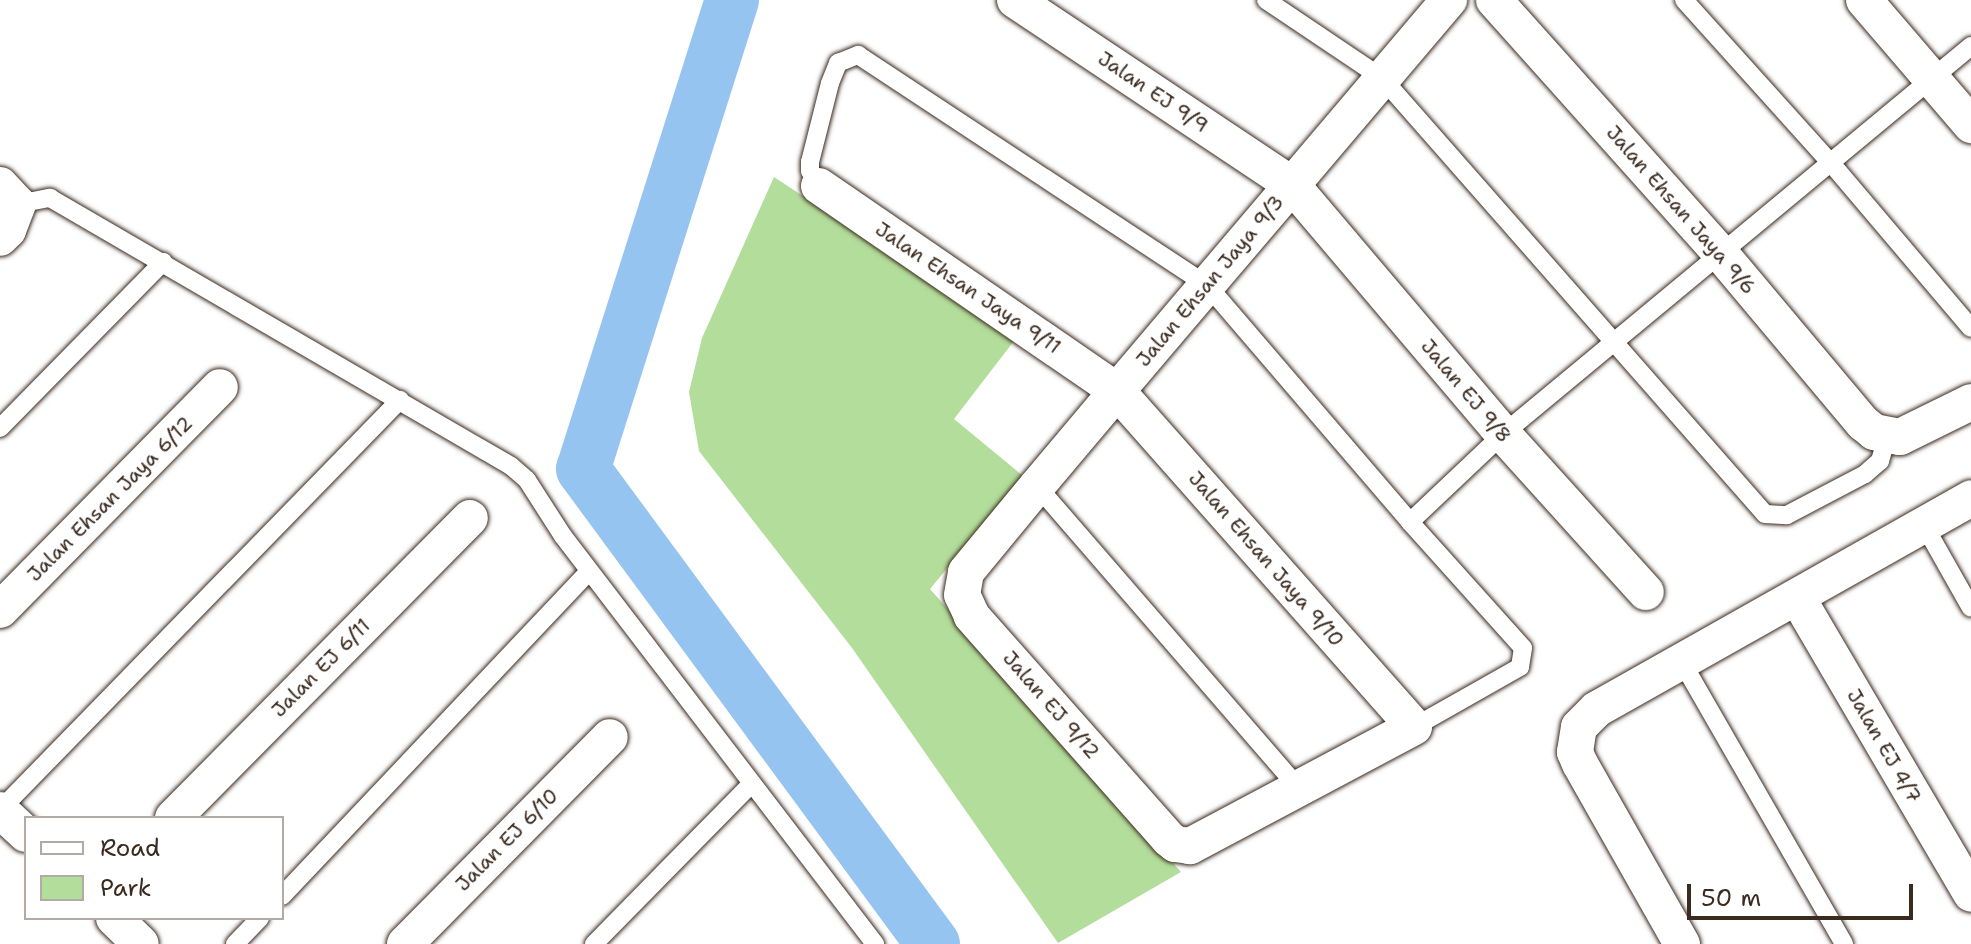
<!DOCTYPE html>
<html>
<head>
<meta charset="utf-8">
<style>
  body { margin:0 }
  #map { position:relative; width:1971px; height:944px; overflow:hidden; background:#fff; font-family:"Shantell Sans",sans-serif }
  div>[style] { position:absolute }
  .green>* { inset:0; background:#b3dd9a }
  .river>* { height:54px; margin:-27px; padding:0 27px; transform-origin:27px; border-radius:27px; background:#95c4f0 }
  .roads { filter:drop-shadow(0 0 2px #3b2a1e) drop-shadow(0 0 2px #3b2a1e) }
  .lane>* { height:18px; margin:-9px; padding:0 9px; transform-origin:9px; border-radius:9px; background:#fff }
  .street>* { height:36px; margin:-18px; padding:0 18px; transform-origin:18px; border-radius:18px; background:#fff }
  span { translate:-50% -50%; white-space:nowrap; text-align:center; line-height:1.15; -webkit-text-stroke:6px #fff; paint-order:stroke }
  .street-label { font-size:20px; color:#3b2a1e }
  .legend { position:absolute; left:24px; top:816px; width:260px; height:104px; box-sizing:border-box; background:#fff; border:2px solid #b1aaa5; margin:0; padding:10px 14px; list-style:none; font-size:24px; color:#3b2a1e }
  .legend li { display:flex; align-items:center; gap:16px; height:40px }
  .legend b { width:40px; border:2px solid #b1aaa5 }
  .scale { position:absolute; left:1687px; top:884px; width:226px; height:36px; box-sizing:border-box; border:4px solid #3b2a1e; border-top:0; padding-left:10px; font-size:24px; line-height:28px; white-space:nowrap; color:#3b2a1e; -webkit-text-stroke:6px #fff; paint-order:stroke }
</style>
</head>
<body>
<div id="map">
  <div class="green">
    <i style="clip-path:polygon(774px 177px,1017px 337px,954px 419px,1023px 476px,930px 589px,1181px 872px,1058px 943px,852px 648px,699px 451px,689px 392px,702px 338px)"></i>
  </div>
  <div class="river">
    <i style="left:732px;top:0;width:492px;rotate:107.6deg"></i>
    <i style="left:583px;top:469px;width:590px;rotate:53.62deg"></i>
  </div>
  <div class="roads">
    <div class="lane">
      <i style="left:1266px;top:0;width:140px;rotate:33.9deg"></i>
      <i style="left:1382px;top:78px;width:580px;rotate:48.7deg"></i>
      <i style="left:1765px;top:514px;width:22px;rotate:3deg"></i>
      <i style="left:1787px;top:515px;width:88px;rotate:-27.7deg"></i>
      <i style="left:1865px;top:474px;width:20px;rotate:-41deg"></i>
      <i style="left:1880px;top:461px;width:25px;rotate:-74deg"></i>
      <i style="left:1684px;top:0;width:219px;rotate:48deg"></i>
      <i style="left:1831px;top:163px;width:216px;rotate:49.7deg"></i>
      <i style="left:819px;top:186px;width:17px;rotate:-121deg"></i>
      <i style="left:810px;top:171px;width:9px;rotate:-90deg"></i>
      <i style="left:810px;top:162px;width:81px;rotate:-75.8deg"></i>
      <i style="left:830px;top:83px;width:22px;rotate:-68deg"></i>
      <i style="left:838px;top:63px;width:22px;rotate:-22deg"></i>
      <i style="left:858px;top:55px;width:418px;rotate:33.4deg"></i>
      <i style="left:1207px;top:285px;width:312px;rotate:49.4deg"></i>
      <i style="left:1410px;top:522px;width:169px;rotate:48.1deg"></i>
      <i style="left:1523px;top:648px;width:19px;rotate:99deg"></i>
      <i style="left:1520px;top:667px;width:122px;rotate:150.5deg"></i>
      <i style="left:18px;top:204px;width:33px;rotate:-11deg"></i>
      <i style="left:50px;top:198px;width:533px;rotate:30.17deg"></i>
      <i style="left:511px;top:466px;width:21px;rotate:41deg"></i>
      <i style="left:527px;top:480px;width:67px;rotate:57.3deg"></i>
      <i style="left:563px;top:536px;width:514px;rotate:52.59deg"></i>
      <i style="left:0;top:428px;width:233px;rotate:-45.5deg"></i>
      <i style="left:1037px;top:486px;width:398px;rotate:49.1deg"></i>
      <i style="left:1410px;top:522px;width:128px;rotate:-43.4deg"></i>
      <i style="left:1503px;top:434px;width:608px;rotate:-39.66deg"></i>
      <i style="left:1924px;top:525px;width:95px;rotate:60.5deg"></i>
      <i style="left:1682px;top:662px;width:325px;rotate:60.1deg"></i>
      <i style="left:0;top:810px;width:573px;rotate:-45.71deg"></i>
      <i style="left:282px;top:896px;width:447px;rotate:-46.6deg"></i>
      <i style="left:235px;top:944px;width:36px;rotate:-46deg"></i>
      <i style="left:594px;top:944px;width:223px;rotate:-45.5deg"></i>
    </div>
    <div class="street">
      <i style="left:1015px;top:0;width:333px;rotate:33.7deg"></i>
      <i style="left:1292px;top:185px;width:326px;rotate:49.7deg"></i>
      <i style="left:1503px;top:434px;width:213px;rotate:47.9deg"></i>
      <i style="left:1494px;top:0;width:341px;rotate:48.2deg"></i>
      <i style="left:1721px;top:254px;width:221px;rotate:50deg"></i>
      <i style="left:1863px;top:423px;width:14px;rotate:39deg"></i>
      <i style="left:1874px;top:432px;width:26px;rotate:11deg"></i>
      <i style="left:1900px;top:437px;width:79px;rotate:-26.2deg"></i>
      <i style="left:1864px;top:0;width:165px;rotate:49.4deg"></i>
      <i style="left:0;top:185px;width:26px;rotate:47deg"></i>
      <i style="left:18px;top:204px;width:28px;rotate:111deg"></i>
      <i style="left:8px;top:230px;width:11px;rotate:135deg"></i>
      <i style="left:819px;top:186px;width:362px;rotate:34.5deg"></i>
      <i style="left:1117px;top:391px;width:448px;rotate:48.5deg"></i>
      <i style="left:1414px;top:727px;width:254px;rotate:152deg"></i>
      <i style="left:1190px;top:846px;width:15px;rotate:-172deg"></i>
      <i style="left:1175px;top:844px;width:8px;rotate:-140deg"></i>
      <i style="left:1169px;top:839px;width:298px;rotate:-131.5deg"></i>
      <i style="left:972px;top:616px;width:23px;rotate:-115deg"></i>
      <i style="left:962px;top:595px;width:23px;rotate:-80deg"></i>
      <i style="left:966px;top:572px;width:112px;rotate:-50.5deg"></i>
      <i style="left:1037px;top:486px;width:124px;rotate:-49.9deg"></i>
      <i style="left:1117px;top:391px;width:139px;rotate:-49.7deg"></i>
      <i style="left:1207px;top:285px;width:131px;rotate:-49.6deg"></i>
      <i style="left:1292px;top:185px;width:243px;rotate:-49.7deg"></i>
      <i style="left:1797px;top:597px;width:344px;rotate:59.6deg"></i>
      <i style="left:0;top:610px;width:313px;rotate:-45.4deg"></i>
      <i style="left:0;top:810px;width:35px;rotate:43deg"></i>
      <i style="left:173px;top:818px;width:422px;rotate:-45.3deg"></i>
      <i style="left:114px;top:918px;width:37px;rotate:44deg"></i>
      <i style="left:405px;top:944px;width:291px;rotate:-45.3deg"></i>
      <i style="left:1682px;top:944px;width:207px;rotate:-119.5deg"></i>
      <i style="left:1580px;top:764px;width:13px;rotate:-113deg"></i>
      <i style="left:1575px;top:752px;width:25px;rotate:-81deg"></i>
      <i style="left:1579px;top:727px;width:25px;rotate:-45deg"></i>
      <i style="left:1597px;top:709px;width:429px;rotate:-29.4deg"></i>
    </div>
  </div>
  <div class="street-label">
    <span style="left:1153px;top:92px;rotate:34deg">Jalan EJ 9/9</span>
    <span style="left:1681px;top:210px;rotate:49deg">Jalan Ehsan Jaya 9/6</span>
    <span style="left:1210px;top:281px;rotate:-50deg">Jalan Ehsan Jaya 9/3</span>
    <span style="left:968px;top:288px;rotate:34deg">Jalan Ehsan Jaya 9/11</span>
    <span style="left:1466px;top:391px;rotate:50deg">Jalan EJ 9/8</span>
    <span style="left:110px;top:499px;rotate:-45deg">Jalan Ehsan Jaya 6/12</span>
    <span style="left:1266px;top:559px;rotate:49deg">Jalan Ehsan Jaya 9/10</span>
    <span style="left:321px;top:668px;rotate:-45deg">Jalan EJ 6/11</span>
    <span style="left:1051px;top:705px;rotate:49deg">Jalan EJ 9/12</span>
    <span style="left:1884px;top:746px;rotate:60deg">Jalan EJ 4/7</span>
    <span style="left:507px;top:840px;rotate:-45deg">Jalan EJ 6/10</span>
  </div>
  <ul class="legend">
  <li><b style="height:10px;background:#fff"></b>Road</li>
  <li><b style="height:22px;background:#b3dd9a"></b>Park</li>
  </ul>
  <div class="scale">50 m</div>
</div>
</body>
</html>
